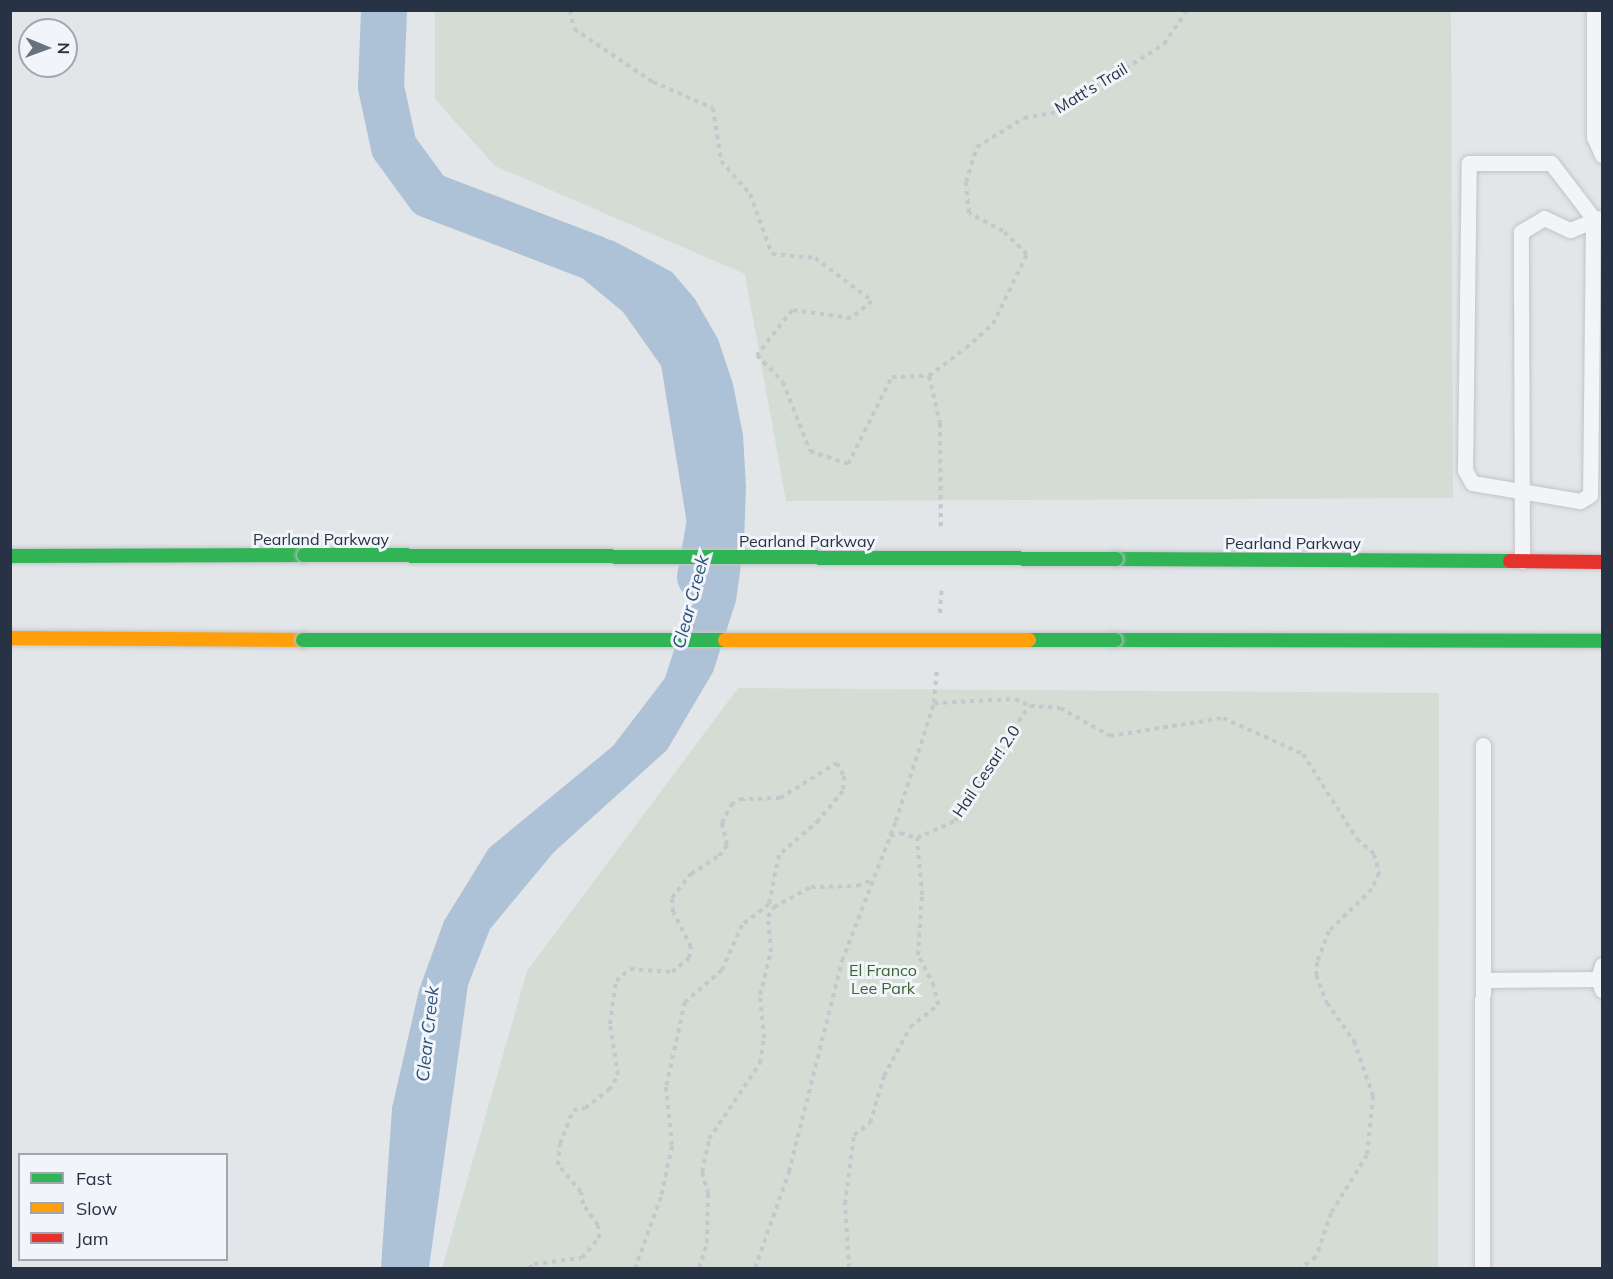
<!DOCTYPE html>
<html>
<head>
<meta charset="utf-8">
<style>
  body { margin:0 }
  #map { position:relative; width:1613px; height:1279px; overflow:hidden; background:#e3e6e9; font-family:Mulish,sans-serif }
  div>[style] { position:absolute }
  .green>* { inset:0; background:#d3ddd3 }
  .water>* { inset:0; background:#aec2d7 }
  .river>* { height:46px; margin:-23px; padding:0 23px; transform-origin:23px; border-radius:23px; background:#aec2d7 }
  .path>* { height:4px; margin-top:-2px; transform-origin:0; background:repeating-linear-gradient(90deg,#c4c7cc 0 4.5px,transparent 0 9px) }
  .roads { filter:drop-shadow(0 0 2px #c1c4c7) drop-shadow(0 0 2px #c1c4c7) }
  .lane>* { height:15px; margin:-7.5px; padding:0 7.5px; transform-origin:7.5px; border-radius:7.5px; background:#f3f4f5 }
  .fast>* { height:14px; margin:-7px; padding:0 7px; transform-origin:7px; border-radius:7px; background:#30b455 }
  .slow>* { height:14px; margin:-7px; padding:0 7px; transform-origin:7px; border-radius:7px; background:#ff9f0a }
  .jam>* { height:14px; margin:-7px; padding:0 7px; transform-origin:7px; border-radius:7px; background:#e5322d }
  .bridges { filter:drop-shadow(0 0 2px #c1c4c7) drop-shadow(0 0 2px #c1c4c7) }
  .fast-bridge>* { height:14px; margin:-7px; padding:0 7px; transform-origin:7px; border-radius:7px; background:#30b455 }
  .slow-bridge>* { height:14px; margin:-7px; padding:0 7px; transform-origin:7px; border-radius:7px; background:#ff9f0a }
  span { translate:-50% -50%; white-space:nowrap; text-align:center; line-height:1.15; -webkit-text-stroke:6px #f1f4f8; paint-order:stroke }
  .street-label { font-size:16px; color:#273245 }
  .park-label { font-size:16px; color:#3b6333 }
  .water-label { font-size:18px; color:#2c507e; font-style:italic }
  .frame { position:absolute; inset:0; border:12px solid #273245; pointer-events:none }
  .legend { position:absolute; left:18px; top:1153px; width:210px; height:108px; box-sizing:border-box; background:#f1f4f8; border:2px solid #a0a6b0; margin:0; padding:8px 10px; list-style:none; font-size:18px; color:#273245 }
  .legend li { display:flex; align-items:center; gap:12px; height:30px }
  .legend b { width:30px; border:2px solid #a0a6b0 }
  .north { position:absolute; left:18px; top:18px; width:60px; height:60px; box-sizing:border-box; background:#f1f4f8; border:2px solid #a0a6b0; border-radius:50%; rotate:91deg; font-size:16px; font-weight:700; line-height:24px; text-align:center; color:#273245 }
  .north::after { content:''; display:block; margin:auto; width:21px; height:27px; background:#69717e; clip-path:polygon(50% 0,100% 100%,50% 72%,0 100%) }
</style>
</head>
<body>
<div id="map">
  <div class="green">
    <i style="clip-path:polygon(435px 11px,1451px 11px,1453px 498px,786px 501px,745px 274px,495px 166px,435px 99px)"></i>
    <i style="clip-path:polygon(738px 688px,1439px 693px,1438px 1268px,442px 1268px,527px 971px)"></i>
  </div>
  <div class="water">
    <i style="clip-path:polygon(475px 203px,614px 241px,672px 272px,695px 299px,718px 339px,733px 384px,743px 435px,746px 487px,744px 543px,736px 601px,713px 672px,667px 750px,554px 852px,490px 929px,468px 985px,429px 1268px,381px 1268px,392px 1108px,419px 990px,444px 921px,489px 848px,613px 746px,665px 678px,694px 588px,712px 499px,714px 448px,702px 387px,690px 348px,660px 306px,600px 274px,511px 241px,459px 216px)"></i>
  </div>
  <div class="river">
    <i style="left:384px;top:10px;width:77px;rotate:92.2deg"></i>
    <i style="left:381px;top:87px;width:61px;rotate:77.8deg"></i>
    <i style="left:394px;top:147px;width:59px;rotate:53.9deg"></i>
    <i style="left:429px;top:195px;width:177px;rotate:20.9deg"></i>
    <i style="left:594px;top:258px;width:60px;rotate:39.6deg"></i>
    <i style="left:640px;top:296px;width:75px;rotate:54.8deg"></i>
    <i style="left:683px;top:357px;width:166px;rotate:80.7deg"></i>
    <i style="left:710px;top:521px;width:57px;rotate:100.1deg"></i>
  </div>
  <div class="path">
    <i style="left:570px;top:10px;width:19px;rotate:78deg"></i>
    <i style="left:574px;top:29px;width:95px;rotate:33.9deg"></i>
    <i style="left:653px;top:82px;width:65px;rotate:23.4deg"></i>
    <i style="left:713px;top:108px;width:54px;rotate:81.4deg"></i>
    <i style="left:721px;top:161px;width:44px;rotate:48.7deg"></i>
    <i style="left:750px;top:194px;width:64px;rotate:69.9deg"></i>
    <i style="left:772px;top:254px;width:43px;rotate:5.3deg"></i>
    <i style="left:815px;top:258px;width:71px;rotate:37deg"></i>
    <i style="left:872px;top:301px;width:27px;rotate:141deg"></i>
    <i style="left:851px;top:318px;width:60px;rotate:-172.3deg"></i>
    <i style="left:792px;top:310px;width:57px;rotate:127.9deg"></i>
    <i style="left:757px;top:355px;width:37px;rotate:46deg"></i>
    <i style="left:783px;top:382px;width:74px;rotate:68.6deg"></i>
    <i style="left:810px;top:451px;width:40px;rotate:18.9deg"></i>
    <i style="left:848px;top:464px;width:97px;rotate:-63.2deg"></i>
    <i style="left:892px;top:377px;width:37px;rotate:-2deg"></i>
    <i style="left:929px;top:376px;width:46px;rotate:-37.1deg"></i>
    <i style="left:966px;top:348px;width:36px;rotate:-42deg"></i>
    <i style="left:993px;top:324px;width:78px;rotate:-64.1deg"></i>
    <i style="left:1027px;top:254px;width:33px;rotate:-136deg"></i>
    <i style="left:1003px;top:231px;width:38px;rotate:-152deg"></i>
    <i style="left:969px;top:213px;width:31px;rotate:-96deg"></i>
    <i style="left:966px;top:182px;width:37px;rotate:-73deg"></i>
    <i style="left:977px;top:147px;width:55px;rotate:-31.7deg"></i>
    <i style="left:1024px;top:118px;width:34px;rotate:-10deg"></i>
    <i style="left:1057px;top:112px;width:127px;rotate:-32.4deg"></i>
    <i style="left:1164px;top:44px;width:41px;rotate:-55.9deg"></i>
    <i style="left:929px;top:376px;width:48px;rotate:76.8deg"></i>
    <i style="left:940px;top:423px;width:106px;rotate:89.5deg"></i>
    <i style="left:940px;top:613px;width:26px;rotate:-86deg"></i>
    <i style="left:934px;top:703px;width:35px;rotate:-85deg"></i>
    <i style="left:890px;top:836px;width:10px;rotate:-17deg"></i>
    <i style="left:900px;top:833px;width:18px;rotate:16deg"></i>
    <i style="left:917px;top:838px;width:42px;rotate:-24.1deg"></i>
    <i style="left:955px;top:821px;width:91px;rotate:-58.9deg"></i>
    <i style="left:1002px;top:743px;width:46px;rotate:-52.9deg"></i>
    <i style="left:1030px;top:706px;width:30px;rotate:4deg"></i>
    <i style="left:1060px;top:708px;width:57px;rotate:29.2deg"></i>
    <i style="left:1110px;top:736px;width:114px;rotate:-9.1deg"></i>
    <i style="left:1223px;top:718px;width:88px;rotate:24.2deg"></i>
    <i style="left:1303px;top:754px;width:101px;rotate:57.6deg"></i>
    <i style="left:1357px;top:839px;width:23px;rotate:41deg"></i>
    <i style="left:1374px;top:854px;width:20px;rotate:75deg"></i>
    <i style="left:1379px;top:873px;width:17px;rotate:114deg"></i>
    <i style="left:1372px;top:889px;width:60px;rotate:135.7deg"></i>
    <i style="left:1329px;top:931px;width:33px;rotate:111deg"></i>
    <i style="left:1317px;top:962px;width:13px;rotate:94deg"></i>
    <i style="left:1316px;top:975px;width:30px;rotate:69deg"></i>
    <i style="left:1327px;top:1003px;width:47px;rotate:54.6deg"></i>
    <i style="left:1354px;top:1041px;width:58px;rotate:70.9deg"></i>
    <i style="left:1373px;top:1096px;width:59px;rotate:95.8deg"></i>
    <i style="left:1367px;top:1155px;width:68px;rotate:121.8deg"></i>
    <i style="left:1331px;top:1213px;width:46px;rotate:108.8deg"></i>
    <i style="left:1316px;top:1257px;width:19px;rotate:145deg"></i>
    <i style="left:529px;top:1268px;width:6px;rotate:-39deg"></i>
    <i style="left:534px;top:1264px;width:48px;rotate:-7.1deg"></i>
    <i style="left:582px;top:1258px;width:26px;rotate:-50deg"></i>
    <i style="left:599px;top:1238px;width:13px;rotate:-94deg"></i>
    <i style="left:598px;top:1225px;width:26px;rotate:-126deg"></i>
    <i style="left:583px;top:1204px;width:12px;rotate:-99deg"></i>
    <i style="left:581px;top:1192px;width:35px;rotate:-130deg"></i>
    <i style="left:558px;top:1165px;width:21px;rotate:-85deg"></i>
    <i style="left:560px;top:1144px;width:36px;rotate:-69deg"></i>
    <i style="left:573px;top:1110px;width:12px;rotate:-9deg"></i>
    <i style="left:585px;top:1108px;width:30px;rotate:-37deg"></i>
    <i style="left:609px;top:1090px;width:17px;rotate:-59deg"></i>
    <i style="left:618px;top:1075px;width:52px;rotate:-98.9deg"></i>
    <i style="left:610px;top:1024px;width:43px;rotate:-82.1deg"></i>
    <i style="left:616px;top:981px;width:18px;rotate:-41deg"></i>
    <i style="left:630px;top:969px;width:42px;rotate:4.1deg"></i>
    <i style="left:672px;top:972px;width:22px;rotate:-39deg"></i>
    <i style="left:689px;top:958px;width:11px;rotate:-80deg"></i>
    <i style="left:691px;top:947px;width:39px;rotate:-117deg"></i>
    <i style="left:673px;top:912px;width:14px;rotate:-94deg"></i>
    <i style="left:672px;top:898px;width:31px;rotate:-52deg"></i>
    <i style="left:691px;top:874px;width:33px;rotate:-33deg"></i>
    <i style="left:719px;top:856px;width:14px;rotate:-54deg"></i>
    <i style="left:727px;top:845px;width:23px;rotate:-103deg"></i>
    <i style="left:722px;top:823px;width:20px;rotate:-63deg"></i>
    <i style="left:731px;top:805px;width:11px;rotate:-34deg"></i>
    <i style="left:740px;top:799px;width:40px;rotate:-1.4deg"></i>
    <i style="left:780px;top:798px;width:67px;rotate:-31.6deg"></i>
    <i style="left:837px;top:763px;width:15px;rotate:62deg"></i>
    <i style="left:844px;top:776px;width:15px;rotate:94deg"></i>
    <i style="left:843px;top:791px;width:38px;rotate:130deg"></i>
    <i style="left:819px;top:820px;width:53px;rotate:138.8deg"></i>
    <i style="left:779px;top:855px;width:50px;rotate:101.5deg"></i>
    <i style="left:769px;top:904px;width:34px;rotate:142deg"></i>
    <i style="left:742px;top:925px;width:49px;rotate:114deg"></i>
    <i style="left:722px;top:970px;width:49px;rotate:139.1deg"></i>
    <i style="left:685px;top:1002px;width:87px;rotate:102.6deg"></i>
    <i style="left:666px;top:1087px;width:59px;rotate:84.2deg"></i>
    <i style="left:672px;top:1146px;width:52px;rotate:102.2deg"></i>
    <i style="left:661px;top:1197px;width:76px;rotate:110.1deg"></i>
    <i style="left:699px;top:1268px;width:26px;rotate:-72deg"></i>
    <i style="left:707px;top:1243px;width:49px;rotate:-88.8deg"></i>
    <i style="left:708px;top:1194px;width:23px;rotate:-105deg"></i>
    <i style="left:702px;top:1172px;width:34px;rotate:-78deg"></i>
    <i style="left:709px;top:1139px;width:92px;rotate:-56.1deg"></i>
    <i style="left:760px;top:1063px;width:25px;rotate:-81deg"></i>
    <i style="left:764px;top:1038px;width:43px;rotate:-95.3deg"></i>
    <i style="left:760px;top:995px;width:44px;rotate:-75.7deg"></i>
    <i style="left:771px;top:952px;width:35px;rotate:-95deg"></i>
    <i style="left:768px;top:917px;width:12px;rotate:-59deg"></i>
    <i style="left:774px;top:907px;width:42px;rotate:-28.4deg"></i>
    <i style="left:811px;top:887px;width:46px;rotate:-1.2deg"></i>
    <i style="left:857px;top:886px;width:18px;rotate:-22deg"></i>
    <i style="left:755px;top:1268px;width:102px;rotate:-70.5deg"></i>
    <i style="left:789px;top:1172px;width:218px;rotate:-75.9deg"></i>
    <i style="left:842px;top:961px;width:150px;rotate:-68.9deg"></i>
    <i style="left:896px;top:821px;width:124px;rotate:-72.1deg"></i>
    <i style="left:934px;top:703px;width:81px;rotate:-2.8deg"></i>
    <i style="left:1015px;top:699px;width:17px;rotate:25deg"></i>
    <i style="left:849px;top:1268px;width:64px;rotate:-93.6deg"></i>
    <i style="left:845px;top:1204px;width:70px;rotate:-82.6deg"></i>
    <i style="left:854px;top:1135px;width:20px;rotate:-37deg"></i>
    <i style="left:870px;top:1123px;width:49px;rotate:-73.4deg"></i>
    <i style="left:884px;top:1076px;width:55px;rotate:-62deg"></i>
    <i style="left:910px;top:1027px;width:36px;rotate:-38deg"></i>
    <i style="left:938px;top:1005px;width:19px;rotate:-102deg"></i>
    <i style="left:934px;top:986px;width:35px;rotate:-117deg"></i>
    <i style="left:918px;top:955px;width:60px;rotate:-86.2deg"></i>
    <i style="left:922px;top:895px;width:57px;rotate:-95deg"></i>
  </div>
  <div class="roads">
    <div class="lane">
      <i style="left:1594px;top:10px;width:127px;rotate:90deg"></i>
      <i style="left:1594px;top:137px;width:20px;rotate:66deg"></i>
      <i style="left:1469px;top:163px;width:82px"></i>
      <i style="left:1551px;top:163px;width:69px;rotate:52.6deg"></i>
      <i style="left:1593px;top:218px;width:277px;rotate:90.6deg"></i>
      <i style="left:1590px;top:495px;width:12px;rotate:149deg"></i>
      <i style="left:1580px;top:501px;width:109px;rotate:-170.5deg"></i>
      <i style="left:1472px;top:483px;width:15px;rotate:-118deg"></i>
      <i style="left:1465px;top:470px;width:307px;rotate:-89.3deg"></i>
      <i style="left:1522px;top:561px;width:329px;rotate:-90.2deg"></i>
      <i style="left:1521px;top:232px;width:27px;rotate:-31deg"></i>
      <i style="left:1544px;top:218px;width:29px;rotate:25deg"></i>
      <i style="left:1570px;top:230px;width:32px;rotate:-22deg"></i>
      <i style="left:1602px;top:965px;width:15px;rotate:106deg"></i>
      <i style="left:1598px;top:979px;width:12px;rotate:70deg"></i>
      <i style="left:1483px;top:980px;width:115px;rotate:-0.5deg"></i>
      <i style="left:1482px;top:1268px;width:523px;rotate:-89.89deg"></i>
    </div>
    <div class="fast">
      <i style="left:10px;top:556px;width:294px;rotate:-0.2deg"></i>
      <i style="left:1116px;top:559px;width:394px;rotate:0.3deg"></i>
      <i style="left:1115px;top:640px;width:487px;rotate:0.1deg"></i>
    </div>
    <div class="slow">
      <i style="left:10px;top:638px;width:293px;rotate:0.4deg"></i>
    </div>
    <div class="jam">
      <i style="left:1510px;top:561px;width:92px;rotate:0.6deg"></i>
    </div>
  </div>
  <div class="bridges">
    <div class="fast-bridge">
      <i style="left:304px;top:555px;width:812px;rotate:0.28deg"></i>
      <i style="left:303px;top:640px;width:422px"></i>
      <i style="left:1029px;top:640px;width:86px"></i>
    </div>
    <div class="slow-bridge">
      <i style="left:725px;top:640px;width:304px"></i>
    </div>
  </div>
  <div class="street-label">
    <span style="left:1091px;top:88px;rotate:-31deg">Matt's Trail</span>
    <span style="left:321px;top:539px">Pearland Parkway</span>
    <span style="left:807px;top:541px">Pearland Parkway</span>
    <span style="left:1293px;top:543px">Pearland Parkway</span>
    <span style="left:986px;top:771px;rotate:-56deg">Hail Cesar! 2.0</span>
  </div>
  <div class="park-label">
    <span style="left:883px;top:979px">El Franco<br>Lee Park</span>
  </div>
  <div class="water-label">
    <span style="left:691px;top:602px;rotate:-75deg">Clear Creek</span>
    <span style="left:428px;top:1034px;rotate:-84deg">Clear Creek</span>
  </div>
  <div class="frame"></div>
  <ul class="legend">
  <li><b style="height:8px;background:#30b455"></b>Fast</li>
  <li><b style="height:8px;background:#ff9f0a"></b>Slow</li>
  <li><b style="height:8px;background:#e5322d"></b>Jam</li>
  </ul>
  <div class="north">N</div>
</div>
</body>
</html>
